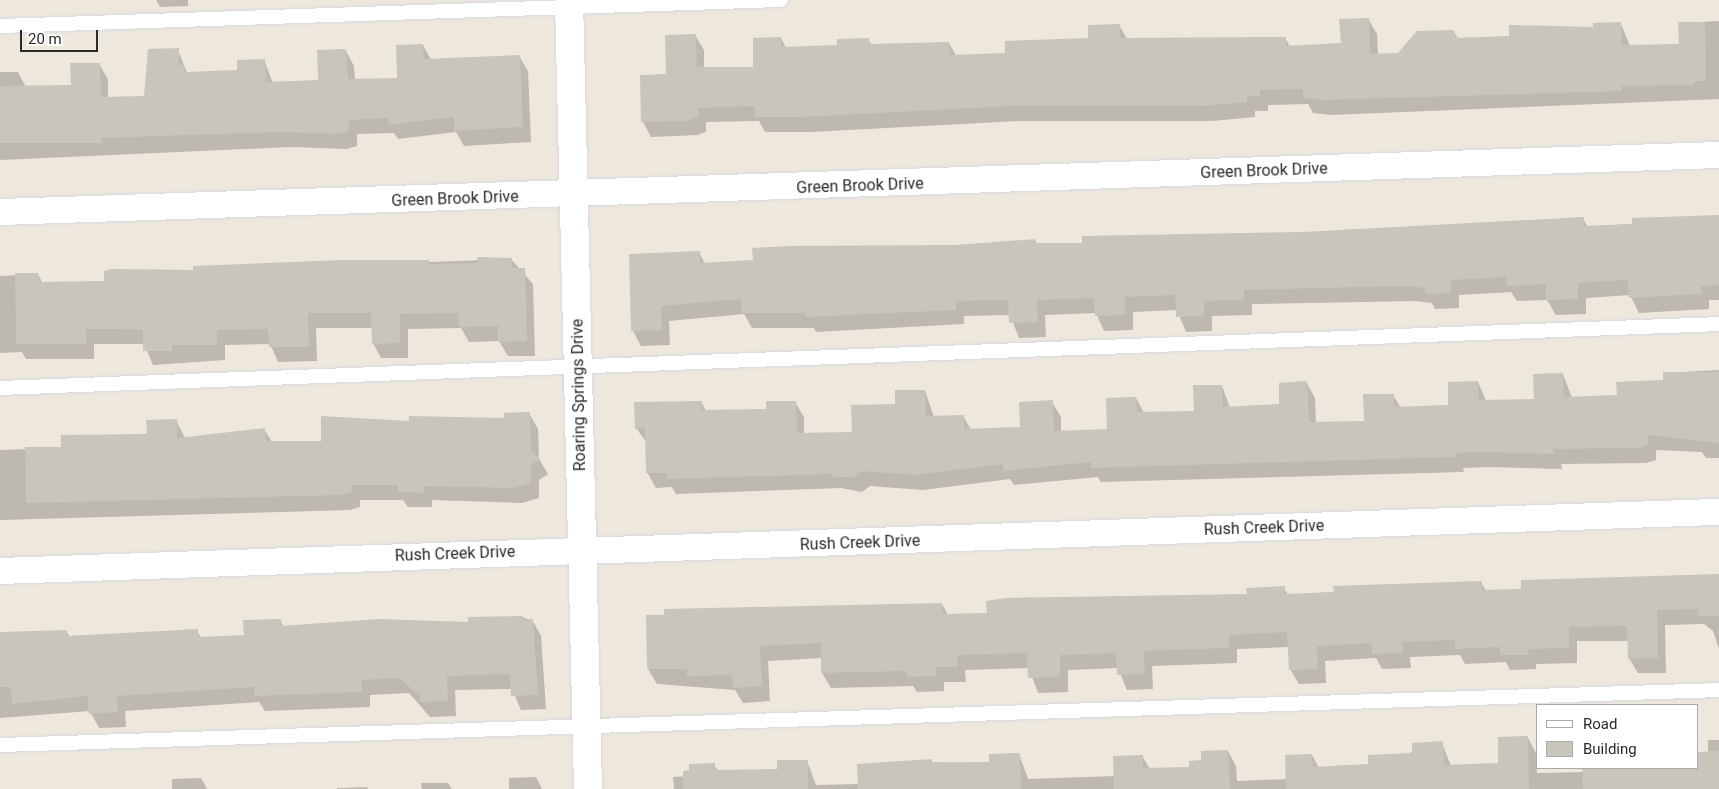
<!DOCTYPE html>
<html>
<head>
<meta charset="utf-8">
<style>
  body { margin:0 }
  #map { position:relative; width:1719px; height:789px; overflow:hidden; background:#ede7dc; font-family:Roboto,sans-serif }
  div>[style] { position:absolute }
  .shadow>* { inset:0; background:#0003 }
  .building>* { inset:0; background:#c8c5ba }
  .roads { filter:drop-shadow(0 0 1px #d1d4e4) drop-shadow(0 0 1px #d1d4e4) }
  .lane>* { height:14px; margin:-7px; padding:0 7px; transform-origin:7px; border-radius:7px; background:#fff }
  .street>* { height:26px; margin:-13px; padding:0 13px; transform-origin:13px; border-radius:13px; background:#fff }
  .secondary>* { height:28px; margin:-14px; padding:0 14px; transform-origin:14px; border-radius:14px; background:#fff }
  span { translate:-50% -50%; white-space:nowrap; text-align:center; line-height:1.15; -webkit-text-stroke:4px #fff; paint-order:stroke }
  .street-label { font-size:16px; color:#2a2a2a }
  .legend { position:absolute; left:1536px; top:704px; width:162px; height:65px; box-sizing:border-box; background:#fff; border:1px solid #aaa; margin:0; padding:6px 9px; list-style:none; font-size:15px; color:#2a2a2a }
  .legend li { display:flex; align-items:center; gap:10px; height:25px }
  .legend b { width:25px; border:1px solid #aaa }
  .scale { position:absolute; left:20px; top:30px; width:78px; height:22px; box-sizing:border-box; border:2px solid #2a2a2a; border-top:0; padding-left:6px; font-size:15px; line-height:18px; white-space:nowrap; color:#2a2a2a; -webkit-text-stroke:4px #fff; paint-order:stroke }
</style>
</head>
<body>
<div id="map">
  <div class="shadow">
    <i style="clip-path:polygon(156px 0,188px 0,188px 6px,160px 7px)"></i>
    <i style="clip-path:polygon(1368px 19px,1377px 34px,1378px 55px,1398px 54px,1454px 32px,1458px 39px,1510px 37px,1621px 24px,1630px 46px,1680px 45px,1680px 23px,1719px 21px,1719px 99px,1331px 115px,1313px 113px,1308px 104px,1268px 105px,1268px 111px,1255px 111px,1255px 117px,1212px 121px,1020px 121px,811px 132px,765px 132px,759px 121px,706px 122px,706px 132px,697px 135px,651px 137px,643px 122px,695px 35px,704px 50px,704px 69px,755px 68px,781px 38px,786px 48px,839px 46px,868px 39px,872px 45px,949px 43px,956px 56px,1007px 55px,1089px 40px,1119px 25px,1127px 39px,1285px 38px,1290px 47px,1342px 44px)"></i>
    <i style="clip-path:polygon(423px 45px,431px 60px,519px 56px,528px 71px,531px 142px,464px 146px,456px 132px,398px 139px,394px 133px,357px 134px,357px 146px,347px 149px,291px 147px,0 160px,0 72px,18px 72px,26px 87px,72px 86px,99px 64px,108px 79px,108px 98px,145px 97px,178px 50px,187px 73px,238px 71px,264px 60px,273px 83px,320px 81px,346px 51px,354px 66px,355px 80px,398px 79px)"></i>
    <i style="clip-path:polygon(1719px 217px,1719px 300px,1709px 300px,1709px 309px,1639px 313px,1630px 295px,1586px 298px,1586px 314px,1556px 315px,1547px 300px,1517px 301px,1511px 292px,1459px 295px,1459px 308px,1435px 309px,1432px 303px,1415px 301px,1252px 304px,1252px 315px,1212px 316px,1212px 331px,1186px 332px,1177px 310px,1133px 312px,1133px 330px,1104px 331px,1096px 313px,1045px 315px,1046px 337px,1019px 338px,1010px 315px,964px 316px,964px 324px,816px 332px,814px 328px,752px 328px,744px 314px,669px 321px,670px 345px,641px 346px,633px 331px,699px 252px,705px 264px,1035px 240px,1037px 244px,1083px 244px,1583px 219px,1588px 227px)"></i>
    <i style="clip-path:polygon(511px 259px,533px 284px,535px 356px,508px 356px,499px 341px,469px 342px,461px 328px,408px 329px,408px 358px,381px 358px,373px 343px,372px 328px,316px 328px,317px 361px,278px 362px,270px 344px,225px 345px,225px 360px,153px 365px,144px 344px,94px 344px,94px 359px,26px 359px,22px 352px,0 353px,0 276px,38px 274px,43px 284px,105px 282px,194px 271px)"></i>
    <i style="clip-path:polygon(1719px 370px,1719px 458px,1706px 458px,1702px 452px,1656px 450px,1656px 460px,1646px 463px,1561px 464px,1562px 469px,1486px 467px,1463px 468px,1464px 472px,1101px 482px,1098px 477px,1014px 485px,1010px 479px,923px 490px,870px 486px,862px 492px,841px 488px,676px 494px,672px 487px,656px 488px,647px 472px,647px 443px,636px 428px,701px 402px,707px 412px,767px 411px,795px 402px,804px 417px,804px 434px,853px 433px,925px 391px,934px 417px,963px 416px,971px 430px,1021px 428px,1052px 402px,1061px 417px,1061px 432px,1108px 430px,1136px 398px,1144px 413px,1195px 412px,1222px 386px,1230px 408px,1281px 406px,1306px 382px,1315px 398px,1316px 423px,1365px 422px,1393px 395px,1401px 408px,1450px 406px,1478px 382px,1486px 401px,1535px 400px,1563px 374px,1572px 398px,1618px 396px,1665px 381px,1664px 373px)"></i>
    <i style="clip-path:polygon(529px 413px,538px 429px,539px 459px,548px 474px,539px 480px,539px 498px,522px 503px,432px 500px,432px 507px,408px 507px,403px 500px,360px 500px,360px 507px,350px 510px,0 520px,0 450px,62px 448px,148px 435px,176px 420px,185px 438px,264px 429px,272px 442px,322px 442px,410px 422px,505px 419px)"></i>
    <i style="clip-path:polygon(1719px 577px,1719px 649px,1713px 631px,1704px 624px,1665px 625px,1666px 673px,1638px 673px,1629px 658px,1629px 641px,1577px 641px,1577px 663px,1536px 664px,1536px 669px,1510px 670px,1506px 662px,1465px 664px,1460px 655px,1410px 657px,1411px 668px,1382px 669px,1376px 658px,1325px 661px,1326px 683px,1299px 684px,1290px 669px,1289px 647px,1237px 649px,1237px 663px,1152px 666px,1153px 689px,1127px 690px,1118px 668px,1068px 670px,1068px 692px,1038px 693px,1029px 668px,965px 670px,966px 682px,944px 682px,944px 691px,917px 692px,913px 686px,831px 688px,822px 673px,822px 658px,768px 661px,770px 701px,743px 703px,735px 690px,657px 684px,648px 669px,647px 616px,666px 616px,666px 610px,942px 604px,948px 615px,988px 615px,1248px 595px,1284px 588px,1288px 595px,1481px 582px,1486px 591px,1522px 590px)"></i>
    <i style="clip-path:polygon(522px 617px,533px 621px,541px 636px,546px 709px,521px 710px,512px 689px,455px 690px,456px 716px,430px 717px,409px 693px,370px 695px,370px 707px,265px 711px,259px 702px,125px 711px,126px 727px,99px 728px,90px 711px,0 718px,0 634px,66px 631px,70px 637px,197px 631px,201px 638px,245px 636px,280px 620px,284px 627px,469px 623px)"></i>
    <i style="clip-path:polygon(1528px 738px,1536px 753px,1537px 773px,1584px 772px,1584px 768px,1698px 768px,1698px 753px,1708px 753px,1708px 740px,1719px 740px,1719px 789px,674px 789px,673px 777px,690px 776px,714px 765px,718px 771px,779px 770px,807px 761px,816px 785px,859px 784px,902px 762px,991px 763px,1019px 754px,1028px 779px,1115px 776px,1142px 756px,1150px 769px,1190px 768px,1228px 751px,1236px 766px,1237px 781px,1287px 779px,1312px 755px,1319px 768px,1369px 765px,1442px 743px,1451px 766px,1500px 765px)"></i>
    <i style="clip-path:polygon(536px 777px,542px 789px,509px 789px,509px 778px)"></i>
    <i style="clip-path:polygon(201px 778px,207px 789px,172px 789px,172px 779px)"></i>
    <i style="clip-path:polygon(421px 783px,448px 783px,452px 789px,422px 789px)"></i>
    <i style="clip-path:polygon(367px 787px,368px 789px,337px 789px,337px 788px)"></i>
  </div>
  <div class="building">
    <i style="clip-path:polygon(1369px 18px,1370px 54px,1398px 53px,1417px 31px,1454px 30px,1455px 38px,1509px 36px,1509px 25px,1593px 27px,1593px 23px,1621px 22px,1622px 45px,1679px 44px,1678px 22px,1705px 22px,1706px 81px,1694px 81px,1694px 85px,1622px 86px,1622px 91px,1322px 100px,1303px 98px,1303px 89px,1260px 90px,1260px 96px,1247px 96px,1247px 102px,1203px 106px,1011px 106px,802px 117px,755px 117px,755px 106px,698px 108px,698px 117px,688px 121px,641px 122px,640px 75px,666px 74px,665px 35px,696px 34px,697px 67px,753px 67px,753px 38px,781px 37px,781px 47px,837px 45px,837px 39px,869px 38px,869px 44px,949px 42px,950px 55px,1005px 53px,1005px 41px,1088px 38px,1088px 25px,1120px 24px,1120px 38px,1286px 37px,1286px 46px,1341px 43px,1339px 19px)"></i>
    <i style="clip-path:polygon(423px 44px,424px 59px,520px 55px,523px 127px,454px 131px,454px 117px,388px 125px,388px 118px,349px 120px,349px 131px,338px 134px,282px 132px,102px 138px,102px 143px,0 143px,0 86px,71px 85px,70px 63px,100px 63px,101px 97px,144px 96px,148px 49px,179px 48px,179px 65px,184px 65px,185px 72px,237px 70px,237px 60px,265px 59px,266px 82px,318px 80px,317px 50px,346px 49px,348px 79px,397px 78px,396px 45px)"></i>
    <i style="clip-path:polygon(1719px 215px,1719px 285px,1701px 286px,1701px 294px,1629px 298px,1628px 280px,1578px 283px,1578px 299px,1546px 300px,1546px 284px,1507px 286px,1506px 277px,1451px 280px,1451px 293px,1425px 294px,1425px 288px,1406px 286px,1244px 290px,1244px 300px,1204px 301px,1204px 316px,1176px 317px,1175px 295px,1125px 297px,1125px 315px,1095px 316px,1094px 298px,1037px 300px,1038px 322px,1009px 323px,1008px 300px,956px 301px,956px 310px,806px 317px,806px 313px,742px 313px,741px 299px,661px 306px,662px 330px,631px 331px,629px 254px,700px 251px,700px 263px,753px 260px,752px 248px,790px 246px,955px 245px,1035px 239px,1035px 243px,1082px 243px,1082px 236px,1302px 232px,1584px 217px,1584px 226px,1632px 224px,1632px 218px)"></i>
    <i style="clip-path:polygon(477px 257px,512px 258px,512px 268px,525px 268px,527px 341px,498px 342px,498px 326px,459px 327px,458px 313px,400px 314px,400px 343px,372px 344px,371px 313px,308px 313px,309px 347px,269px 347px,268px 329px,217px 330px,217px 345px,172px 345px,172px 351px,143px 351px,143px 330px,126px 329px,86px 329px,86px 344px,16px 344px,15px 273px,38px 273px,39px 282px,104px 281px,104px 271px,112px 269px,193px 270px,193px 266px,343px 260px,429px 260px,429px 264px,478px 263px)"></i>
    <i style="clip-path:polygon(1663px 372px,1719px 372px,1719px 443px,1648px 435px,1648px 445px,1637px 448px,1553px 449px,1554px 454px,1477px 452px,1456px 453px,1456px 457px,1091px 468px,1091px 462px,1004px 471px,1003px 464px,914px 475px,861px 471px,854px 477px,833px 477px,833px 474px,666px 479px,666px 473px,646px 473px,645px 428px,635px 429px,634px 402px,702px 401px,702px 410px,766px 409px,766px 401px,796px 401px,797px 433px,852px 432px,851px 405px,895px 404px,895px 390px,925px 390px,926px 416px,964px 415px,964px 429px,1020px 427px,1019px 402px,1053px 400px,1054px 431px,1107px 429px,1106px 398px,1136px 397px,1137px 412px,1194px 411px,1193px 385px,1222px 385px,1223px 407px,1279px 404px,1279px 383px,1307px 381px,1309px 422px,1364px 421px,1363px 394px,1394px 394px,1394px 407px,1448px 405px,1448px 382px,1478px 381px,1479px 400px,1534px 399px,1533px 374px,1563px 373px,1564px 397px,1617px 395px,1616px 382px,1663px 380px)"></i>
    <i style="clip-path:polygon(530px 412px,531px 450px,540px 459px,531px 465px,531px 483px,513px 488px,424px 486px,424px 493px,398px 492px,398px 485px,352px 485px,352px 492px,341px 495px,26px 503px,25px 447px,61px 447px,61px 435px,147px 434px,146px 420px,177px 419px,177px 438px,265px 428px,266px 441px,321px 441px,321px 416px,409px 421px,409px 416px,504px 418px,504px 413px)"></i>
    <i style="clip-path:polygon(1719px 574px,1719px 616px,1698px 616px,1699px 609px,1657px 610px,1658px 658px,1628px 659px,1627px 626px,1569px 627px,1569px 648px,1528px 649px,1529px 655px,1500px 655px,1500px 647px,1455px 649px,1455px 640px,1402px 642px,1403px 653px,1372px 654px,1372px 643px,1317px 646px,1318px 669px,1289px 670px,1287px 632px,1229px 635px,1229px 648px,1144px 651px,1145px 674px,1117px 675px,1116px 653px,1060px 655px,1060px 677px,1028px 678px,1027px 653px,957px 655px,958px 667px,936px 667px,936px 676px,907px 677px,907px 671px,821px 673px,821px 643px,760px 646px,762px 686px,733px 688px,732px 675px,687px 676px,687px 669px,647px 669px,646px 615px,664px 615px,664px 609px,942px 603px,943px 614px,987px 613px,986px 601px,1006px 598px,1247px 594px,1246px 588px,1285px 586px,1285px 594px,1334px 592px,1333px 586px,1482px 581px,1482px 590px,1521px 589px,1521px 580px)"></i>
    <i style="clip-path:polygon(522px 616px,523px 620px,533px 619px,538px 695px,511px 696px,510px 674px,447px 676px,448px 701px,420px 702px,420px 696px,399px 678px,362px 680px,362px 692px,255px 696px,254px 687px,117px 696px,118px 712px,89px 714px,88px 696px,12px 704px,11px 687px,0 687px,0 632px,67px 630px,67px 636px,198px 629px,198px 637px,244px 635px,243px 620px,281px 619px,281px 626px,379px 619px,468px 622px,468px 617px)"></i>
    <i style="clip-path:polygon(1528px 736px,1529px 789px,1286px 789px,1285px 755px,1312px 754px,1313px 767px,1368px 764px,1368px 755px,1412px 753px,1412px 743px,1443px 741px,1444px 765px,1498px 763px,1498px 737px)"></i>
    <i style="clip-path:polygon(1228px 750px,1230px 789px,1114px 789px,1113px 756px,1143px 755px,1143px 768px,1189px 767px,1189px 761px,1201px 760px,1201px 751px)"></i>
    <i style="clip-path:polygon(1719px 751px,1719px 789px,1583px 789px,1582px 768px,1698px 768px,1698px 752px)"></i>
    <i style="clip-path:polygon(1020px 753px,1021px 789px,858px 789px,857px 764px,932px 759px,932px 763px,989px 762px,989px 754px)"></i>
    <i style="clip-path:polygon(777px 760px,808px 760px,808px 789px,683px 789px,683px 771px,689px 770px,689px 764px,715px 763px,715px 770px,777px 769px)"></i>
  </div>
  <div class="roads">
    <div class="lane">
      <i style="left:0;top:26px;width:781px;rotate:-1.91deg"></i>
      <i style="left:0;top:388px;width:1720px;rotate:-2.13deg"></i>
      <i style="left:0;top:745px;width:1720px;rotate:-1.83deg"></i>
    </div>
    <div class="street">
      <i style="left:0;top:212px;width:1720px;rotate:-1.9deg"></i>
      <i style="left:0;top:571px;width:1720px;rotate:-1.97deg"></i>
    </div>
    <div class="secondary">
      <i style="left:569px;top:0;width:789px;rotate:88.62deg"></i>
    </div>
  </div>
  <div class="street-label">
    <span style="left:1264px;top:171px;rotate:-2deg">Green Brook Drive</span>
    <span style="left:860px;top:186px;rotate:-2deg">Green Brook Drive</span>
    <span style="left:455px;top:199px;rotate:-2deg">Green Brook Drive</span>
    <span style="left:579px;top:395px;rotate:-91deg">Roaring Springs Drive</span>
    <span style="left:1264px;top:528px;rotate:-2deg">Rush Creek Drive</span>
    <span style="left:860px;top:543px;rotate:-2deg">Rush Creek Drive</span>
    <span style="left:455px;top:554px;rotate:-2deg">Rush Creek Drive</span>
  </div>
  <ul class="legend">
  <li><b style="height:6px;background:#fff"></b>Road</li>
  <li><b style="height:14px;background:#c8c5ba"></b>Building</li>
  </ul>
  <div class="scale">20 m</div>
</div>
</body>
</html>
